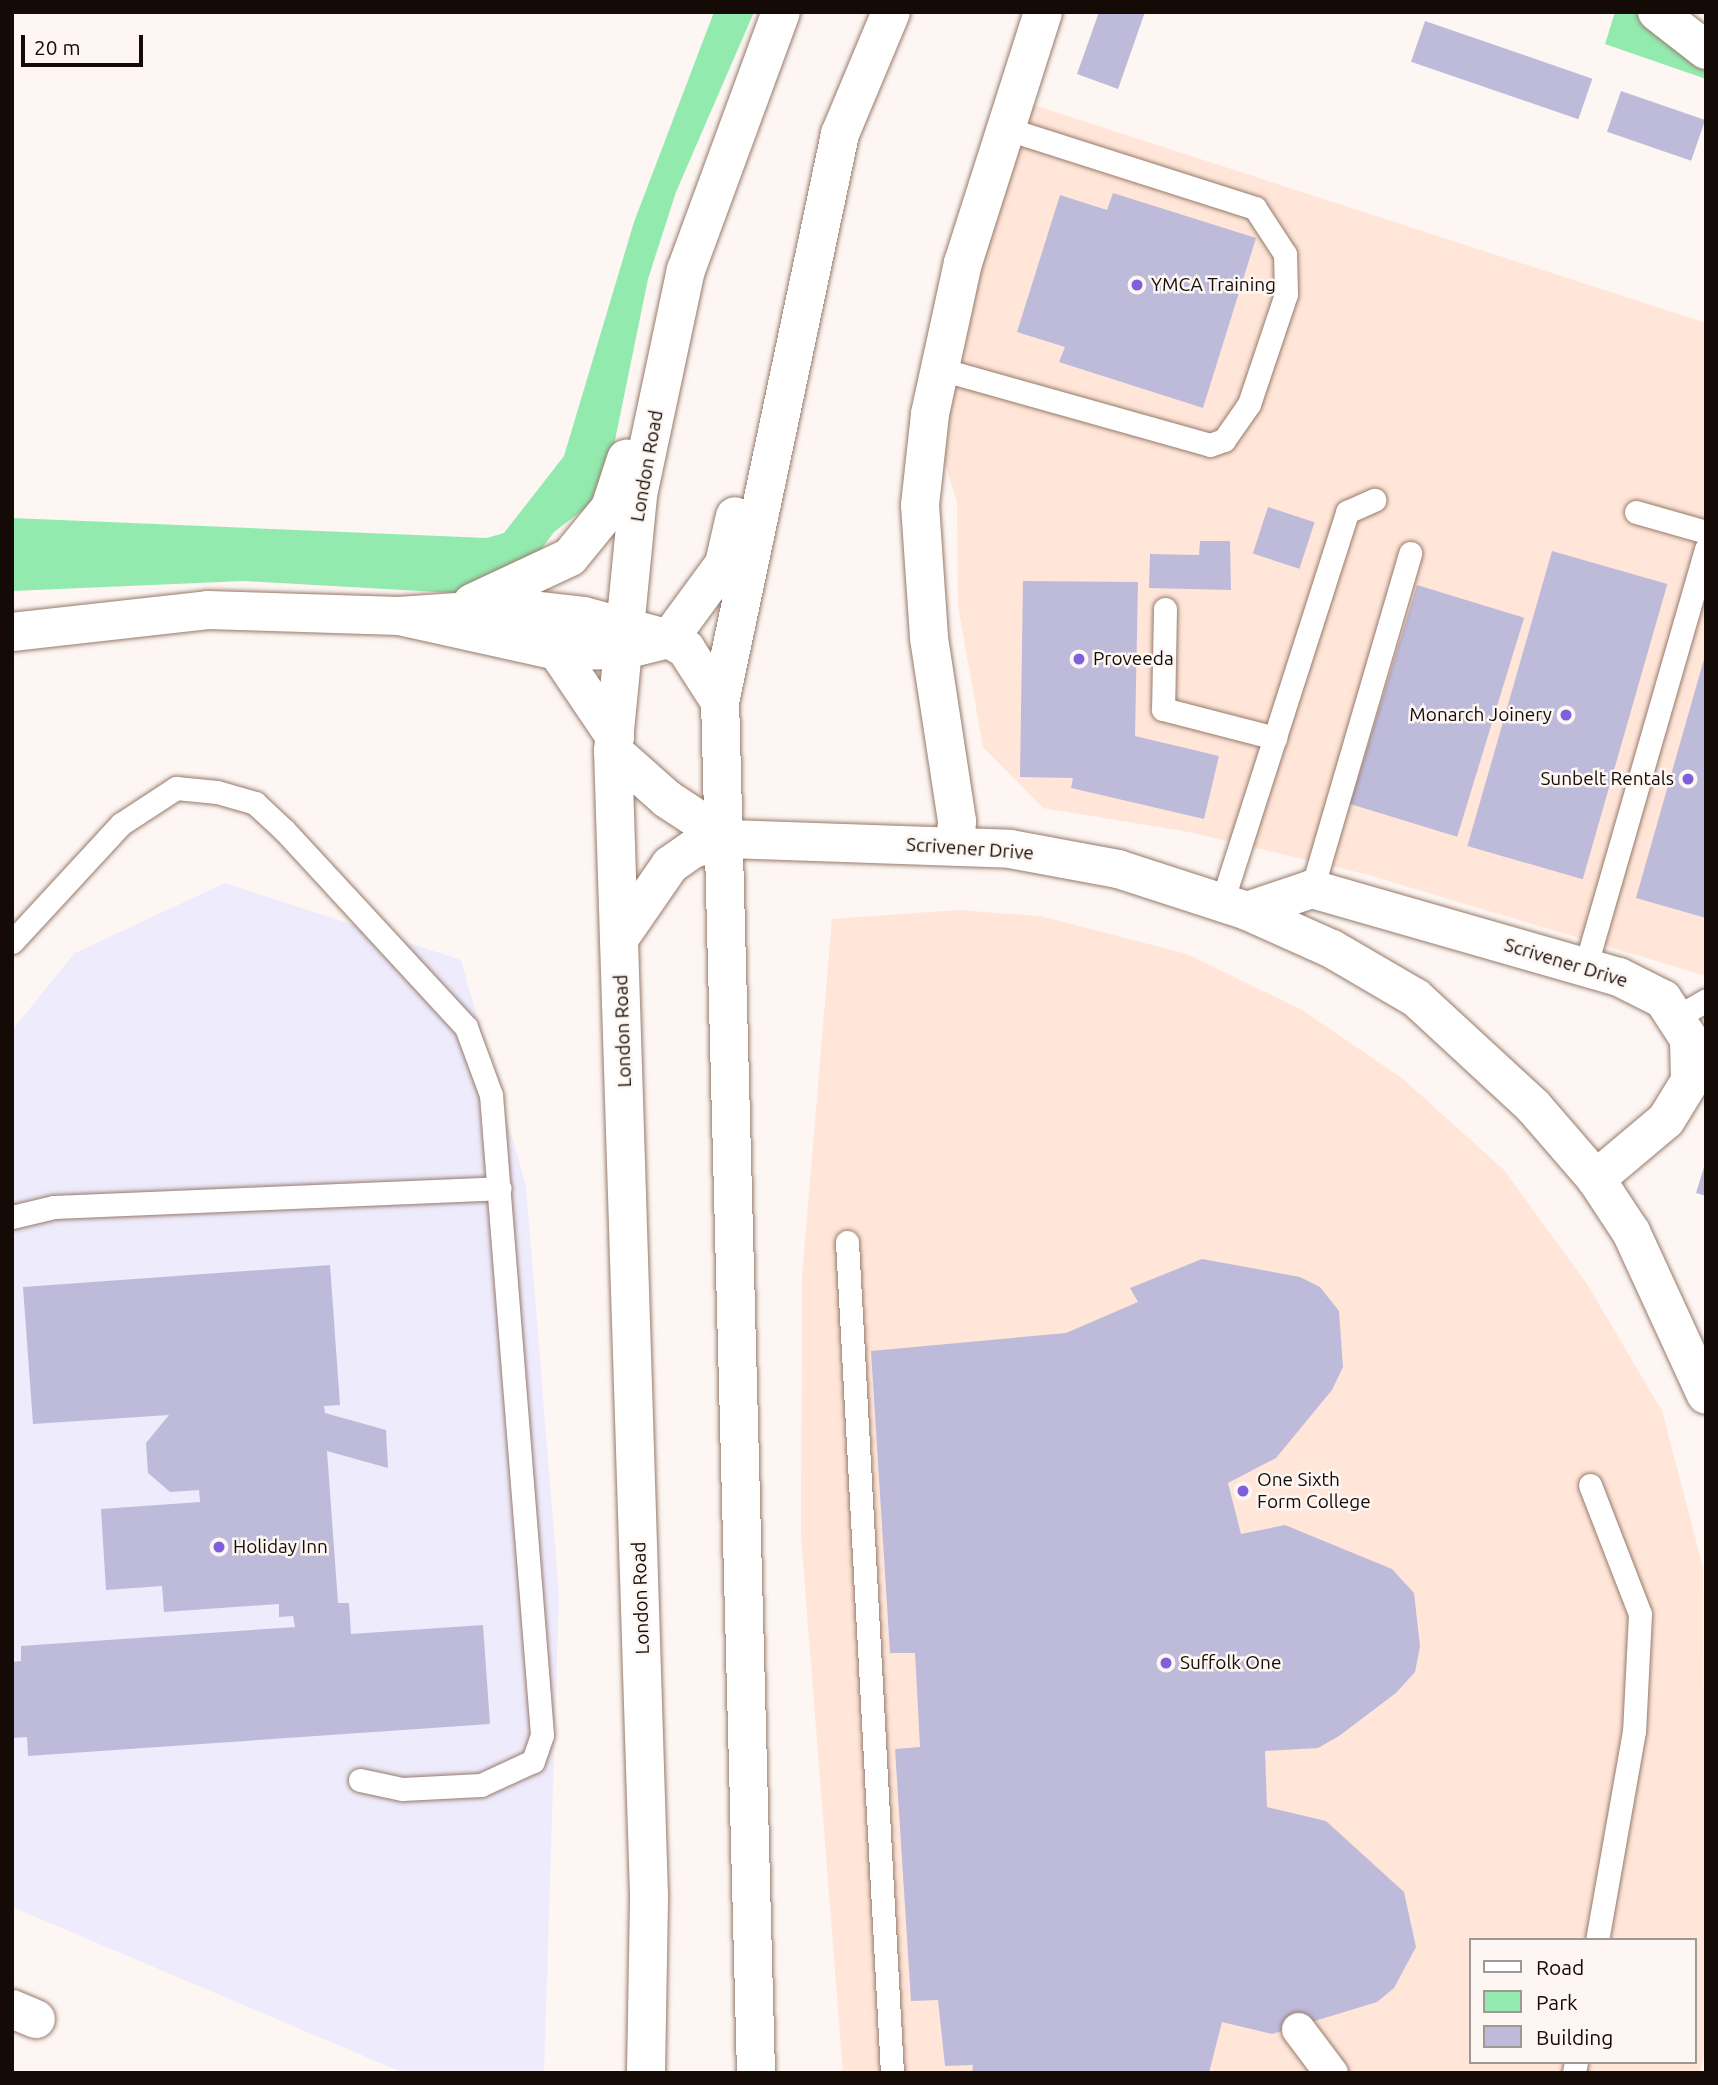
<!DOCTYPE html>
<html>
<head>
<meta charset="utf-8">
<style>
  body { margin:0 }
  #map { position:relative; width:1718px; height:2085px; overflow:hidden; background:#fdf6f2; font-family:Ubuntu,sans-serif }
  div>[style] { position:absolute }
  .commercial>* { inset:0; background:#eeebfd }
  .built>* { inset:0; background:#ffe6d9 }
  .green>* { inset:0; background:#93eaaf }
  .building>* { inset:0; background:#bebbda; transform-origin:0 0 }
  .roads { filter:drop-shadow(0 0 2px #977a6a) drop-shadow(0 0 2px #977a6a) }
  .service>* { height:23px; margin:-11.5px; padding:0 11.5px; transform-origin:11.5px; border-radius:11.5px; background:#fff }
  .pedestrian>* { height:33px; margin:-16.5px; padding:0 16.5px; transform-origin:16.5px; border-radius:16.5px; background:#fff }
  .minor>* { height:38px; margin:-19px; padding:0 19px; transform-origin:19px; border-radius:19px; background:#fff }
  .tertiary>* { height:38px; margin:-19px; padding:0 19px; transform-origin:19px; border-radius:19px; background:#fff }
  .primary>* { height:38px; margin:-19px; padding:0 19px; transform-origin:19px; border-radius:19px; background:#fff }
  .dots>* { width:19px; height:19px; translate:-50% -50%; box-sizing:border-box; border:4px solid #fdf6f2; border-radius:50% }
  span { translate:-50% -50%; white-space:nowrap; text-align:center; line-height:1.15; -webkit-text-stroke:5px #fdf6f2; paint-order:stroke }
  .poi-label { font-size:19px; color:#150b06 }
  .left { translate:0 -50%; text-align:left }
  .right { translate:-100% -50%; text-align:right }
  .street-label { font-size:19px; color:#150b06 }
  .frame { position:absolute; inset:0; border:14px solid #150b06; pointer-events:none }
  .legend { position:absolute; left:1469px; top:1938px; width:228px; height:126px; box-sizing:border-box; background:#fdf6f2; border:2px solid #a09894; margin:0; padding:9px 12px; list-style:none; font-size:21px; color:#150b06 }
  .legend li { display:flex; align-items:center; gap:14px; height:35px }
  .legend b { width:35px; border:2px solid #a09894 }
  .scale { position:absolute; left:21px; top:35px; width:122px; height:32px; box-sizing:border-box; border:4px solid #150b06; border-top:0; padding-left:9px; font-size:21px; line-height:24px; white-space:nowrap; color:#150b06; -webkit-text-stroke:5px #fdf6f2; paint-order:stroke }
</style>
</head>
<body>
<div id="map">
  <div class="commercial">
    <i style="clip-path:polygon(225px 883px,461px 960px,526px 1186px,559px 1595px,544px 2073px,404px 2073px,12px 1907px,12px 1030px,75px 953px)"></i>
  </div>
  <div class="built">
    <i style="clip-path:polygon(1012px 98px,1706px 323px,1706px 976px,1365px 874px,1189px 832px,1043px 808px,983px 747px,958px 606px,957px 502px,930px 414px)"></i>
    <i style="clip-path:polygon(evenodd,957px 910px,1040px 916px,1187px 954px,1302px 1010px,1403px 1079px,1504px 1170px,1587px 1284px,1662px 1411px,1703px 1567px,1706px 2044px,1700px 2073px,843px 2073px,801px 1536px,802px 1277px,832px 919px,957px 910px,1471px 1940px,1695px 1940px,1695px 2062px,1471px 2062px,1471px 1940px)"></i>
  </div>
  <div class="green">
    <i style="clip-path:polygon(714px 12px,754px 12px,676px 192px,648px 279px,604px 494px,554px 532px,534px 559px,490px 595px,244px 581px,12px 591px,12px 518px,487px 538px,504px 533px,564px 456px,634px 222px)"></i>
    <i style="clip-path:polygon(1615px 12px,1657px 12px,1706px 50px,1706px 79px,1605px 44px)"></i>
  </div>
  <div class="building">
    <i style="clip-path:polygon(1099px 12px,1145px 12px,1118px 89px,1077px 74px)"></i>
    <i style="left:1425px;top:21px;width:177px;height:43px;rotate:19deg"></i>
    <i style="left:1621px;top:91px;width:89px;height:43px;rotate:19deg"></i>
    <i style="clip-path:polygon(1113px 193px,1256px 238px,1203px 408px,1059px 362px,1065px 347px,1017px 332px,1060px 195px,1107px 210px)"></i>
    <i style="left:1268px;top:507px;width:49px;height:49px;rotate:18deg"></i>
    <i style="clip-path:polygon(1200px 541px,1230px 541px,1231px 590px,1149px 588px,1150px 554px,1199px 555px)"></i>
    <i style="left:1552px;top:551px;width:120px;height:307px;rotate:16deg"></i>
    <i style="clip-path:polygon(1023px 581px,1138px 582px,1135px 736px,1219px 756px,1204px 819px,1071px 788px,1073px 778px,1020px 777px)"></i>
    <i style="left:1417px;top:585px;width:112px;height:229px;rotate:17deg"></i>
    <i style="clip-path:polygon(1704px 659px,1706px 659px,1706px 918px,1636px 898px)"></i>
    <i style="clip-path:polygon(1705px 1164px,1706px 1164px,1706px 1196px,1696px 1193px)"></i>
    <i style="clip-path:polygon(1202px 1259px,1300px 1277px,1320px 1287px,1339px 1311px,1343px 1367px,1332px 1390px,1276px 1458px,1228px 1483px,1241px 1534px,1285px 1525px,1392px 1569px,1414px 1593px,1420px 1646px,1415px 1672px,1396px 1693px,1339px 1736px,1318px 1748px,1265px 1751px,1267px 1807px,1326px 1821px,1404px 1892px,1416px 1947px,1394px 1988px,1377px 2002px,1272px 2034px,1222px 2022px,1209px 2073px,972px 2073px,973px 2065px,945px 2066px,938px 2000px,911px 2001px,895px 1749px,920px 1747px,915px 1653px,890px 1653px,871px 1351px,1066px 1333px,1138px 1302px,1130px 1288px)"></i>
    <i style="clip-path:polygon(330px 1265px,340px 1405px,324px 1406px,325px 1413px,386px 1430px,388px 1468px,327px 1451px,338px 1603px,349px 1603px,351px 1634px,483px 1625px,490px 1724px,28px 1756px,27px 1737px,12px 1738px,12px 1662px,21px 1661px,21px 1646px,295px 1627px,293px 1616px,279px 1617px,279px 1604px,164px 1612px,162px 1586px,106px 1590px,101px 1509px,200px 1502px,199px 1490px,170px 1492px,148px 1473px,146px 1443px,169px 1415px,33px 1424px,23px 1287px)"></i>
  </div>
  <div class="roads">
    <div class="service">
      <i style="left:940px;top:369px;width:280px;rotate:15.7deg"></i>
      <i style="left:1210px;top:445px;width:15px;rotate:-20deg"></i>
      <i style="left:1224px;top:440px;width:44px;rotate:-55.2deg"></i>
      <i style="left:1249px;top:404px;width:116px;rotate:-71.4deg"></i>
      <i style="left:1286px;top:294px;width:40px;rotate:-91.4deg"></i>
      <i style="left:1285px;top:254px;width:55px;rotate:-123.1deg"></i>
      <i style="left:1255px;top:208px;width:263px;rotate:-162.3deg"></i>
      <i style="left:1636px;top:512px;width:73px;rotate:15.9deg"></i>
      <i style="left:1165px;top:609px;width:100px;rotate:91.1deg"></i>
      <i style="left:1163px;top:709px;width:116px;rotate:14.5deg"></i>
      <i style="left:1312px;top:889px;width:350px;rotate:-73.7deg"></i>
      <i style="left:1222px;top:902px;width:410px;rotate:-72.2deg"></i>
      <i style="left:1347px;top:512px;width:30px;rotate:-24deg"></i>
      <i style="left:12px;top:942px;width:161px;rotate:-47.3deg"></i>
      <i style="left:121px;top:824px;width:66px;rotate:-33.2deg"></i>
      <i style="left:176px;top:788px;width:41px;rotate:5.6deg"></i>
      <i style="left:217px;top:792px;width:40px;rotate:16deg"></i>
      <i style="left:255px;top:803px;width:41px;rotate:43deg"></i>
      <i style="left:285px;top:831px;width:267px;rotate:47.3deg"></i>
      <i style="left:466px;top:1027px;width:72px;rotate:69.8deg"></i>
      <i style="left:491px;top:1095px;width:642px;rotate:85.44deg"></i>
      <i style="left:542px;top:1735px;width:28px;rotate:109deg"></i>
      <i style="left:533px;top:1761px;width:57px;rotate:155.2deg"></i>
      <i style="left:481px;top:1785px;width:79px;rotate:177.1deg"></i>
      <i style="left:402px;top:1789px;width:43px;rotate:-167.9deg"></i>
      <i style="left:1585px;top:968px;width:436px;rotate:-73.9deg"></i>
      <i style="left:1677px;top:1017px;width:34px;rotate:-30deg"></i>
      <i style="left:12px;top:1217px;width:43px;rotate:-13.4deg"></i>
      <i style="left:54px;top:1207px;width:446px;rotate:-2.4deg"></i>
      <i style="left:847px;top:1242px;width:832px;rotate:86.9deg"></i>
      <i style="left:1590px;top:1485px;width:138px;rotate:68.8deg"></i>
      <i style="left:1640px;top:1614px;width:117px;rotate:92.9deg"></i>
      <i style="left:1634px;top:1731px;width:212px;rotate:100deg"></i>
      <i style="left:1574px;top:2073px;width:11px;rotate:-80deg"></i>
    </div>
    <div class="pedestrian">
      <i style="left:1298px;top:2029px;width:55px;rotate:53.1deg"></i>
    </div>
    <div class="minor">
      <i style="left:1657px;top:12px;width:62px;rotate:37.8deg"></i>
      <i style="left:955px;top:845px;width:24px;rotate:-85deg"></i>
      <i style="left:957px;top:821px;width:186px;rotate:-98.7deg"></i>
      <i style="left:929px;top:637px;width:132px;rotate:-93.9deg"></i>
      <i style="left:920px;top:505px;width:92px;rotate:-83.7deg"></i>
      <i style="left:930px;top:414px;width:155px;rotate:-77.7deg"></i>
      <i style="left:963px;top:263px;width:263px;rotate:-72.3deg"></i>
      <i style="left:1247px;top:911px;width:69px;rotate:-18.7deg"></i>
      <i style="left:1312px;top:889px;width:319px;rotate:16deg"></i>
      <i style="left:1619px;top:977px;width:49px;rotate:26.6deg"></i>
      <i style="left:1663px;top:999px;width:48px;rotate:57deg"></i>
      <i style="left:1689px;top:1039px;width:42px;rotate:88.6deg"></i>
      <i style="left:1690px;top:1081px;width:46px;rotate:121.6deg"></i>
      <i style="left:1666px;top:1120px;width:92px;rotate:139.9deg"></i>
      <i style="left:12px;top:2009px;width:26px;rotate:23deg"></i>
    </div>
    <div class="tertiary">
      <i style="left:613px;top:751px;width:72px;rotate:41.6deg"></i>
      <i style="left:667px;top:799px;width:73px;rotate:33.3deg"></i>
      <i style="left:619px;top:939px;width:90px;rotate:-55.4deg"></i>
      <i style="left:670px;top:865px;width:28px;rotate:-35deg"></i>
      <i style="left:693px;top:849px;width:36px;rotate:-16deg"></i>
      <i style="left:728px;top:839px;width:282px;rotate:2deg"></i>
      <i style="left:1010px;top:849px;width:110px;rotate:10.5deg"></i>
      <i style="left:1118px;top:869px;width:136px;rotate:18deg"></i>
      <i style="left:1247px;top:911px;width:93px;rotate:24.1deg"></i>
      <i style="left:1332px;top:949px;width:97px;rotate:30.3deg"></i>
      <i style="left:1416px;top:998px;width:159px;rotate:42.7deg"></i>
      <i style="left:1533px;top:1106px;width:96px;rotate:49.2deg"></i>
      <i style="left:1596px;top:1179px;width:64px;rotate:56.6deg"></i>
      <i style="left:1631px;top:1232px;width:179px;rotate:65.3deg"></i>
    </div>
    <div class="primary">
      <i style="left:472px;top:603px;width:108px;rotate:-25.1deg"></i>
      <i style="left:570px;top:557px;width:63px;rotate:-50.8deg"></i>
      <i style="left:610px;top:508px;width:52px;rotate:-71.9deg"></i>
      <i style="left:399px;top:616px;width:162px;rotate:12.5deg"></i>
      <i style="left:557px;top:651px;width:67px;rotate:-0.9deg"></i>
      <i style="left:624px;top:650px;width:46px;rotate:-13.7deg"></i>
      <i style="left:669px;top:639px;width:93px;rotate:-53.7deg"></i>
      <i style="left:724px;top:564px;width:49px;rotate:-77.1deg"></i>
      <i style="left:12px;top:632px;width:197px;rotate:-6.4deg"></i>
      <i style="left:208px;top:610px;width:191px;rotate:1.8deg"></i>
      <i style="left:399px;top:616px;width:114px;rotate:-4deg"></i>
      <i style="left:513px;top:608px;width:71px;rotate:6.4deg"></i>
      <i style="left:584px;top:616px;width:88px;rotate:15.1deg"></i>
      <i style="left:669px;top:639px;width:20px;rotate:30deg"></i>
      <i style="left:686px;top:649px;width:63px;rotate:57.3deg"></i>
      <i style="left:557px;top:651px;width:104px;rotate:56deg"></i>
      <i style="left:646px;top:2073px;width:178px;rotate:-89deg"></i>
      <i style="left:649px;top:1895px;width:1145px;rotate:-91.8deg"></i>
      <i style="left:613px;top:751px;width:257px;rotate:-84.4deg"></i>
      <i style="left:638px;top:495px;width:230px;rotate:-78deg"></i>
      <i style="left:686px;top:270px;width:275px;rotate:-69.8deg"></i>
      <i style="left:756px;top:2073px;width:1371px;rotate:-91.5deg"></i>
      <i style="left:720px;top:702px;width:581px;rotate:-78.07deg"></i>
      <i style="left:840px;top:134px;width:132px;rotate:-67.3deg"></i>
    </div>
  </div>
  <div class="dots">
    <i style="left:1137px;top:285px;background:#7e60da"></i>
    <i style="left:1079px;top:659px;background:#7e60da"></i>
    <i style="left:1566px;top:715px;background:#7e60da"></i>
    <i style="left:1688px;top:779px;background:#7e60da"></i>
    <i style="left:1243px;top:1491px;background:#7e60da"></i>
    <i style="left:219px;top:1547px;background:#7e60da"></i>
    <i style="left:1166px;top:1663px;background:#7e60da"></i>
  </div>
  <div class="poi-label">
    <span class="left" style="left:1151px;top:285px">YMCA Training</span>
    <span class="left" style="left:1093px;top:659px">Proveeda</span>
    <span class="right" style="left:1552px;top:715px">Monarch Joinery</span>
    <span class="right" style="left:1674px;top:779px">Sunbelt Rentals</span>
    <span class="left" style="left:1257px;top:1491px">One Sixth<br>Form College</span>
    <span class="left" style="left:233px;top:1547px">Holiday Inn</span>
    <span class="left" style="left:1180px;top:1663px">Suffolk One</span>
  </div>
  <div class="street-label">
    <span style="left:647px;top:466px;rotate:-80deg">London Road</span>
    <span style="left:970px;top:849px;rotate:4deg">Scrivener Drive</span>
    <span style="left:1566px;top:963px;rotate:17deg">Scrivener Drive</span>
    <span style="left:623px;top:1031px;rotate:-92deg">London Road</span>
    <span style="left:641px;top:1598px;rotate:-92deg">London Road</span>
  </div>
  <div class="frame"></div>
  <ul class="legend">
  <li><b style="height:9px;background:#fff"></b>Road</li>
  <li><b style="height:19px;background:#93eaaf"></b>Park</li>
  <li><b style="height:19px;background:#bebbda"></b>Building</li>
  </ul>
  <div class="scale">20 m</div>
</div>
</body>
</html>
